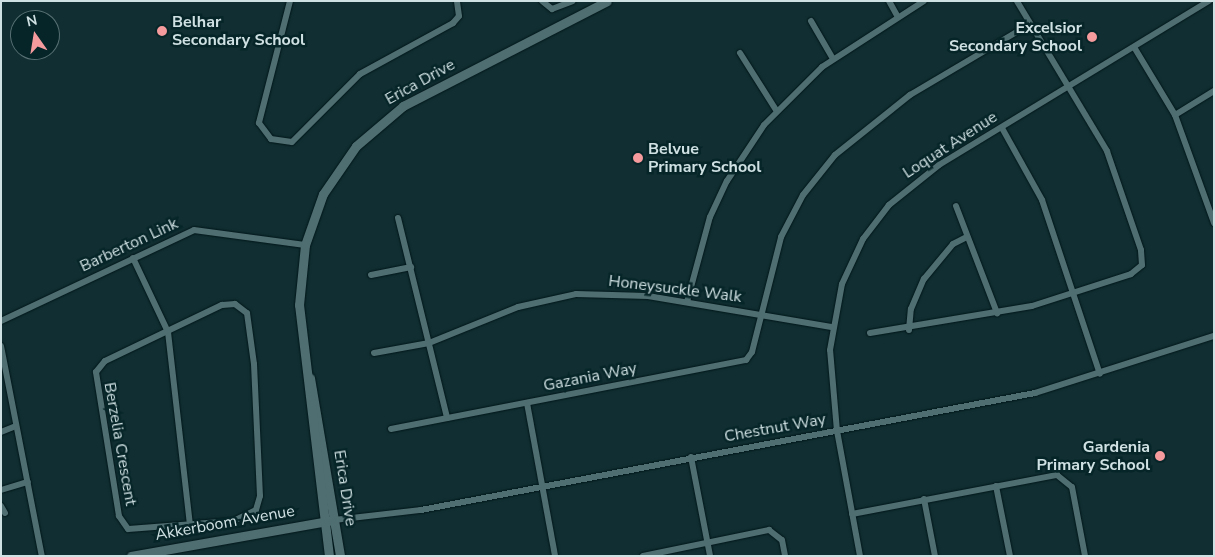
<!DOCTYPE html>
<html>
<head>
<meta charset="utf-8">
<style>
  body { margin:0 }
  #map { position:relative; width:1215px; height:557px; overflow:hidden; background:#112f32; font-family:"Nunito Sans",sans-serif }
  div>[style] { position:absolute }
  .roads { filter:drop-shadow(0 0 1px #001619) drop-shadow(0 0 1px #001619) }
  .minor>* { height:6px; margin:-3px; padding:0 3px; transform-origin:3px; border-radius:3px; background:#4f6e71 }
  .secondary>* { height:9px; margin:-4.5px; padding:0 4.5px; transform-origin:4.5px; border-radius:4.5px; background:#4f6e71 }
  .dots>* { width:14px; height:14px; translate:-50% -50%; box-sizing:border-box; border:2px solid #062528; border-radius:50% }
  span { translate:-50% -50%; white-space:nowrap; text-align:center; line-height:1.15; -webkit-text-stroke:5px #062528; paint-order:stroke }
  .poi-label { font-size:16px; color:#d0e1e3; font-weight:700 }
  .left { translate:0 -50%; text-align:left }
  .right { translate:-100% -50%; text-align:right }
  .street-label { font-size:16px; color:#d0e1e3 }
  .frame { position:absolute; inset:0; border:2px solid #d0e1e3; pointer-events:none }
  .north { position:absolute; left:10px; top:10px; width:50px; height:50px; box-sizing:border-box; background:#062528; border:1px solid #577073; border-radius:50%; rotate:347deg; font-size:14px; font-weight:700; line-height:20px; text-align:center; color:#d0e1e3 }
  .north::after { content:''; display:block; margin:auto; width:18px; height:22px; background:#f59b9d; clip-path:polygon(50% 0,100% 100%,50% 72%,0 100%) }
</style>
</head>
<body>
<div id="map">
  <div class="roads">
    <div class="minor">
      <i style="left:290px;top:1px;width:126px;rotate:104.3deg"></i>
      <i style="left:259px;top:123px;width:20px;rotate:53deg"></i>
      <i style="left:271px;top:139px;width:21px;rotate:8deg"></i>
      <i style="left:292px;top:142px;width:96px;rotate:-45deg"></i>
      <i style="left:360px;top:74px;width:106px;rotate:-28.7deg"></i>
      <i style="left:453px;top:23px;width:9px;rotate:-49deg"></i>
      <i style="left:459px;top:16px;width:15px;rotate:-98deg"></i>
      <i style="left:542px;top:1px;width:13px;rotate:39deg"></i>
      <i style="left:552px;top:9px;width:22px;rotate:-21deg"></i>
      <i style="left:889px;top:1px;width:18px;rotate:61deg"></i>
      <i style="left:811px;top:21px;width:44px;rotate:59.9deg"></i>
      <i style="left:1134px;top:47px;width:79px;rotate:58.9deg"></i>
      <i style="left:1175px;top:115px;width:115px;rotate:70.1deg"></i>
      <i style="left:740px;top:53px;width:67px;rotate:57.7deg"></i>
      <i style="left:1175px;top:115px;width:46px;rotate:-31.6deg"></i>
      <i style="left:1002px;top:128px;width:82px;rotate:60.9deg"></i>
      <i style="left:1042px;top:200px;width:183px;rotate:71.6deg"></i>
      <i style="left:956px;top:206px;width:115px;rotate:69deg"></i>
      <i style="left:398px;top:218px;width:206px;rotate:76.2deg"></i>
      <i style="left:133px;top:258px;width:82px;rotate:64.7deg"></i>
      <i style="left:168px;top:332px;width:195px;rotate:83.5deg"></i>
      <i style="left:371px;top:275px;width:41px;rotate:-11.3deg"></i>
      <i style="left:687px;top:302px;width:88px;rotate:-74.9deg"></i>
      <i style="left:710px;top:217px;width:40px;rotate:-65deg"></i>
      <i style="left:727px;top:181px;width:67px;rotate:-56.5deg"></i>
      <i style="left:764px;top:125px;width:82px;rotate:-45deg"></i>
      <i style="left:822px;top:67px;width:121px;rotate:-32.9deg"></i>
      <i style="left:235px;top:304px;width:15px;rotate:37deg"></i>
      <i style="left:247px;top:313px;width:51px;rotate:82.2deg"></i>
      <i style="left:254px;top:364px;width:132px;rotate:87.4deg"></i>
      <i style="left:260px;top:496px;width:15px;rotate:106deg"></i>
      <i style="left:256px;top:510px;width:25px;rotate:154deg"></i>
      <i style="left:233px;top:521px;width:105px;rotate:175.6deg"></i>
      <i style="left:128px;top:529px;width:16px;rotate:-125deg"></i>
      <i style="left:119px;top:516px;width:146px;rotate:-99.1deg"></i>
      <i style="left:96px;top:372px;width:14px;rotate:-51deg"></i>
      <i style="left:105px;top:361px;width:130px;rotate:-25.6deg"></i>
      <i style="left:222px;top:305px;width:13px;rotate:-4deg"></i>
      <i style="left:1px;top:321px;width:213px;rotate:-25.2deg"></i>
      <i style="left:194px;top:230px;width:112px;rotate:7.7deg"></i>
      <i style="left:909px;top:330px;width:21px;rotate:-85deg"></i>
      <i style="left:911px;top:309px;width:33px;rotate:-67deg"></i>
      <i style="left:924px;top:279px;width:45px;rotate:-50.4deg"></i>
      <i style="left:953px;top:244px;width:16px;rotate:-27deg"></i>
      <i style="left:870px;top:333px;width:164px;rotate:-9.5deg"></i>
      <i style="left:1032px;top:306px;width:104px;rotate:-17.9deg"></i>
      <i style="left:1131px;top:274px;width:14px;rotate:-39deg"></i>
      <i style="left:1142px;top:265px;width:15px;rotate:-94deg"></i>
      <i style="left:1141px;top:250px;width:105px;rotate:-109deg"></i>
      <i style="left:1107px;top:151px;width:175px;rotate:-121deg"></i>
      <i style="left:1px;top:346px;width:214px;rotate:79deg"></i>
      <i style="left:374px;top:353px;width:56px;rotate:-10.3deg"></i>
      <i style="left:429px;top:343px;width:96px;rotate:-22deg"></i>
      <i style="left:518px;top:307px;width:59px;rotate:-12.6deg"></i>
      <i style="left:576px;top:294px;width:72px;rotate:1.6deg"></i>
      <i style="left:648px;top:296px;width:186px;rotate:9.6deg"></i>
      <i style="left:527px;top:403px;width:156px;rotate:79.6deg"></i>
      <i style="left:391px;top:429px;width:362px;rotate:-11deg"></i>
      <i style="left:746px;top:360px;width:10px;rotate:-53deg"></i>
      <i style="left:752px;top:352px;width:119px;rotate:-75.8deg"></i>
      <i style="left:781px;top:237px;width:47px;rotate:-62.4deg"></i>
      <i style="left:803px;top:195px;width:51px;rotate:-51.3deg"></i>
      <i style="left:835px;top:155px;width:96px;rotate:-38.7deg"></i>
      <i style="left:910px;top:95px;width:139px;rotate:-30.6deg"></i>
      <i style="left:1px;top:432px;width:16px;rotate:-22deg"></i>
      <i style="left:691px;top:457px;width:101px;rotate:79.1deg"></i>
      <i style="left:996px;top:486px;width:71px;rotate:78.7deg"></i>
      <i style="left:1px;top:490px;width:28px;rotate:-17deg"></i>
      <i style="left:924px;top:499px;width:58px;rotate:79.1deg"></i>
      <i style="left:1px;top:506px;width:8px;rotate:60deg"></i>
      <i style="left:852px;top:514px;width:209px;rotate:-10.8deg"></i>
      <i style="left:1057px;top:475px;width:19px;rotate:39deg"></i>
      <i style="left:1072px;top:487px;width:70px;rotate:79.3deg"></i>
      <i style="left:334px;top:520px;width:88px;rotate:-6.6deg"></i>
      <i style="left:421px;top:510px;width:625px;rotate:-10.79deg"></i>
      <i style="left:1035px;top:393px;width:188px;rotate:-17.7deg"></i>
      <i style="left:643px;top:556px;width:129px;rotate:-11.7deg"></i>
      <i style="left:769px;top:530px;width:16px;rotate:38deg"></i>
      <i style="left:782px;top:540px;width:16px;rotate:79deg"></i>
      <i style="left:860px;top:556px;width:127px;rotate:-100.4deg"></i>
      <i style="left:837px;top:431px;width:81px;rotate:-94.9deg"></i>
      <i style="left:830px;top:350px;width:67px;rotate:-79.7deg"></i>
      <i style="left:842px;top:284px;width:50px;rotate:-65deg"></i>
      <i style="left:863px;top:239px;width:43px;rotate:-52.6deg"></i>
      <i style="left:889px;top:205px;width:64px;rotate:-38.7deg"></i>
      <i style="left:939px;top:165px;width:316px;rotate:-31.3deg"></i>
    </div>
    <div class="secondary">
      <i style="left:310px;top:378px;width:181px;rotate:80.4deg"></i>
      <i style="left:131px;top:556px;width:206px;rotate:-10.1deg"></i>
      <i style="left:329px;top:556px;width:253px;rotate:-96.8deg"></i>
      <i style="left:299px;top:305px;width:60px;rotate:-84.3deg"></i>
      <i style="left:305px;top:245px;width:54px;rotate:-70.6deg"></i>
      <i style="left:323px;top:194px;width:58px;rotate:-55.5deg"></i>
      <i style="left:356px;top:146px;width:62px;rotate:-40.4deg"></i>
      <i style="left:403px;top:106px;width:229px;rotate:-27.2deg"></i>
    </div>
  </div>
  <div class="dots">
    <i style="left:162px;top:31px;background:#f59b9d"></i>
    <i style="left:1092px;top:37px;background:#f59b9d"></i>
    <i style="left:638px;top:158px;background:#f59b9d"></i>
    <i style="left:1160px;top:456px;background:#f59b9d"></i>
  </div>
  <div class="poi-label">
    <span class="left" style="left:172px;top:31px">Belhar<br>Secondary School</span>
    <span class="right" style="left:1082px;top:37px">Excelsior<br>Secondary School</span>
    <span class="left" style="left:648px;top:158px">Belvue<br>Primary School</span>
    <span class="right" style="left:1150px;top:456px">Gardenia<br>Primary School</span>
  </div>
  <div class="street-label">
    <span style="left:420px;top:82px;rotate:-29deg">Erica Drive</span>
    <span style="left:950px;top:145px;rotate:-33deg">Loquat Avenue</span>
    <span style="left:129px;top:245px;rotate:-25deg">Barberton Link</span>
    <span style="left:675px;top:289px;rotate:7deg">Honeysuckle Walk</span>
    <span style="left:590px;top:377px;rotate:-11deg">Gazania Way</span>
    <span style="left:775px;top:428px;rotate:-10deg">Chestnut Way</span>
    <span style="left:120px;top:444px;rotate:80deg">Berzelia Crescent</span>
    <span style="left:345px;top:488px;rotate:81deg">Erica Drive</span>
    <span style="left:225px;top:523px;rotate:-10deg">Akkerboom Avenue</span>
  </div>
  <div class="frame"></div>
  <div class="north">N</div>
</div>
</body>
</html>
